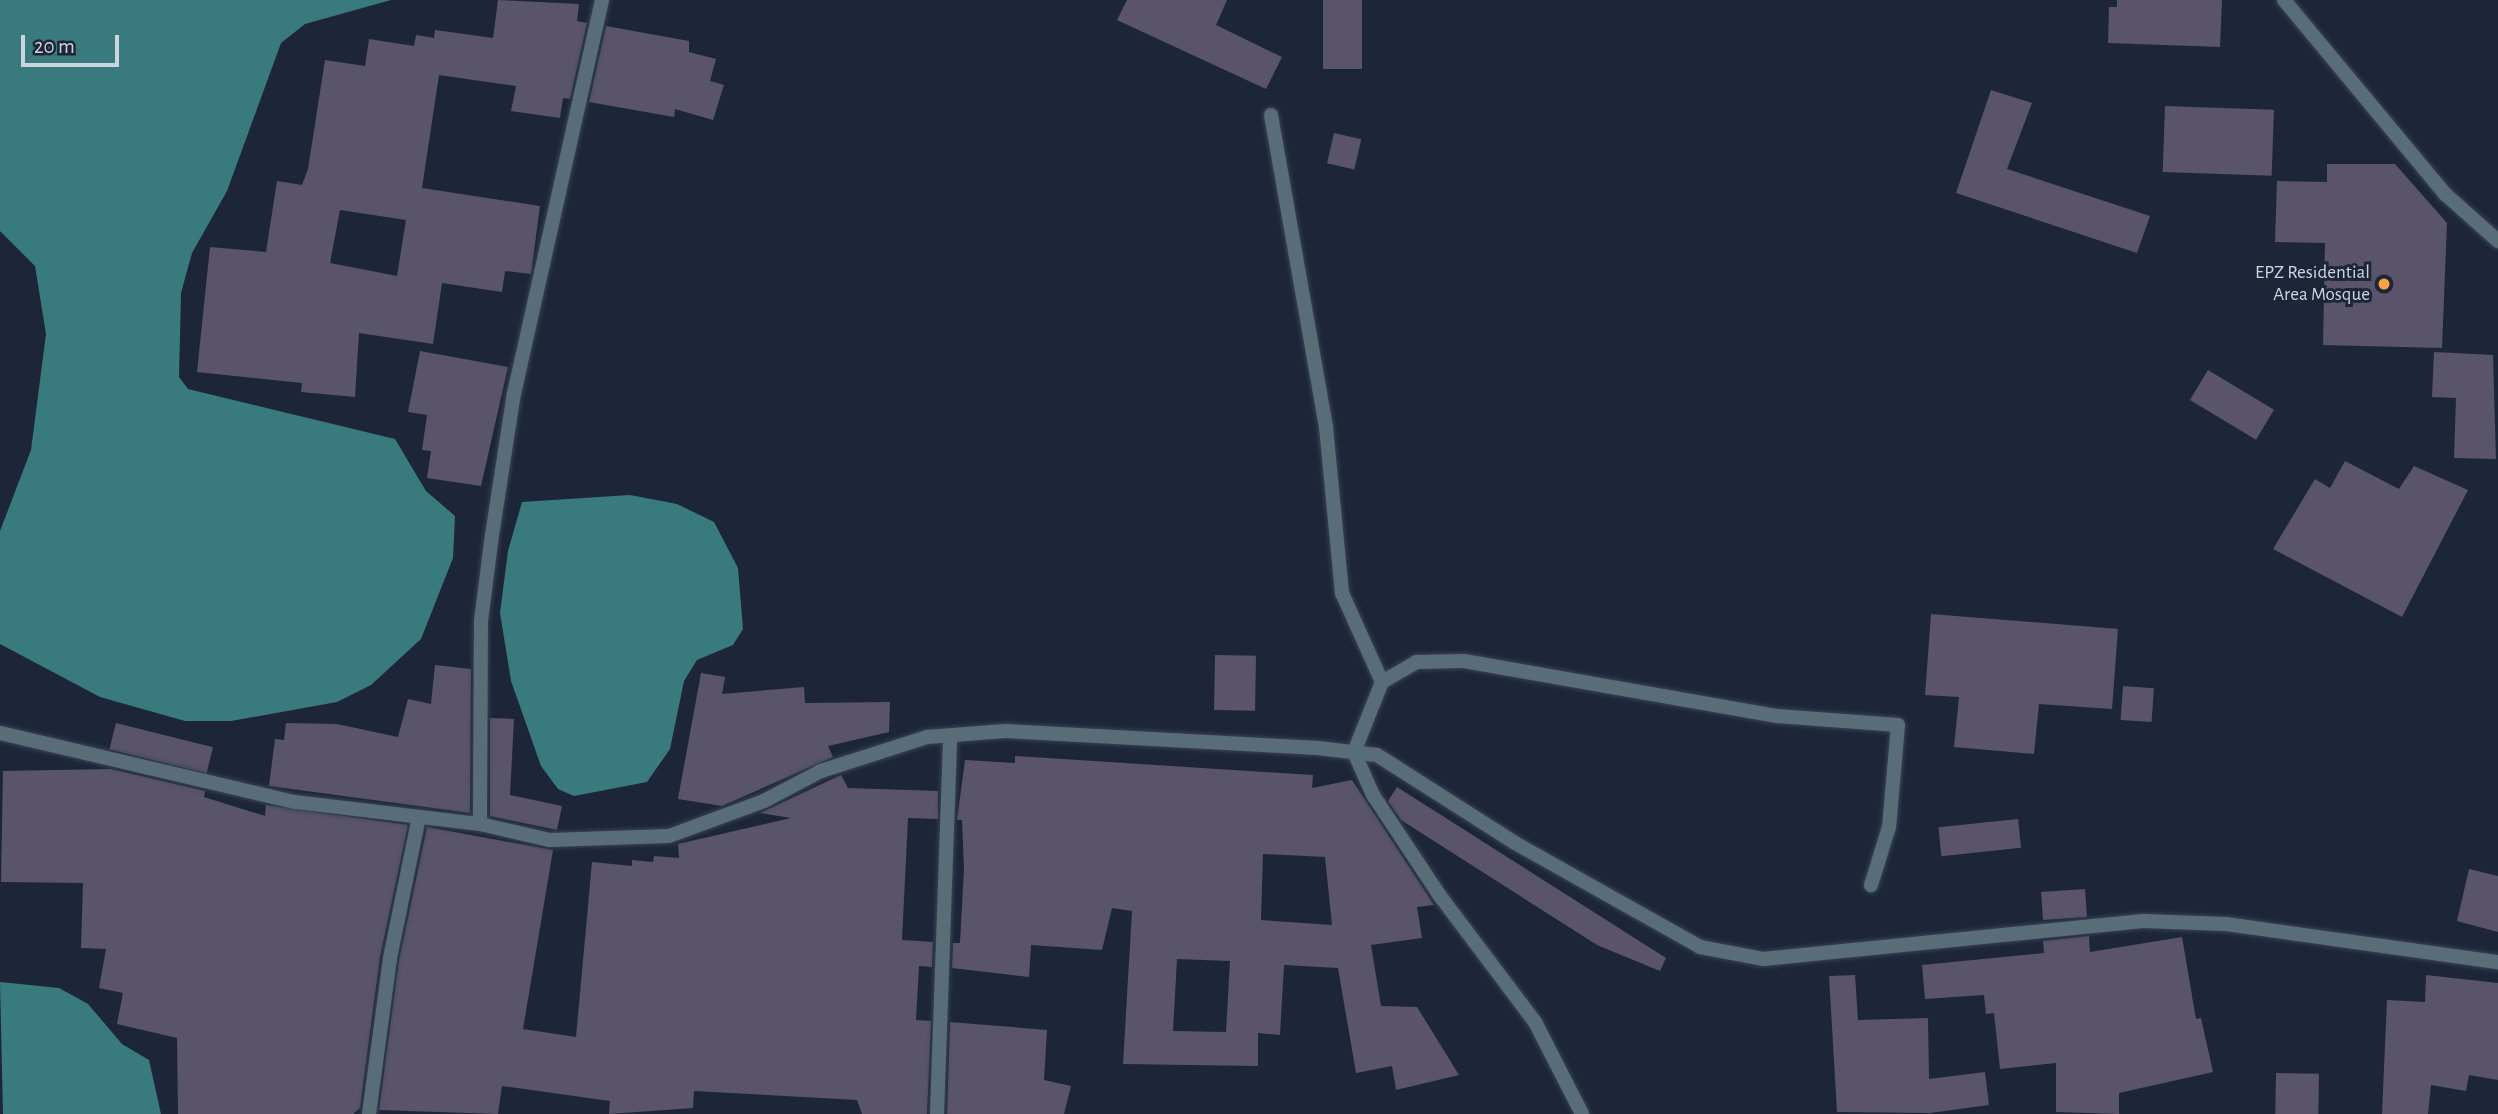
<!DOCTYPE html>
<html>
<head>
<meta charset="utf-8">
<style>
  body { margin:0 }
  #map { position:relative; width:2498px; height:1114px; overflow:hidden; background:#1d2639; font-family:"Alegreya Sans",sans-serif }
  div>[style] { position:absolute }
  .water>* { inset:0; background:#397a7e }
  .building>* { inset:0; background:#59546a; transform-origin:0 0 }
  .roads { filter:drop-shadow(0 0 2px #394254) drop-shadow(0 0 2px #394254) }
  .lane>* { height:14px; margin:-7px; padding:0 7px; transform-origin:7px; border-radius:7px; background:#596d79 }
  .street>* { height:14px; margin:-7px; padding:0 7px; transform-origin:7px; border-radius:7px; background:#596d79 }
  .dots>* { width:19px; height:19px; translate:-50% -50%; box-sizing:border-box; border:4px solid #1d2639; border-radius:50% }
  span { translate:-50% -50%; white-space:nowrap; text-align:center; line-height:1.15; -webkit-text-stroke:6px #1d2639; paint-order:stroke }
  .poi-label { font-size:19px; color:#cdd4e0 }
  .right { translate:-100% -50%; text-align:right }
  .scale { position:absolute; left:21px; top:35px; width:98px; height:32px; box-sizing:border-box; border:4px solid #cdd4e0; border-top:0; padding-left:9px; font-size:21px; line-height:24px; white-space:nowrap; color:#cdd4e0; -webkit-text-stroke:5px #1d2639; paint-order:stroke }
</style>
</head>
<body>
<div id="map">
  <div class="water">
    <i style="clip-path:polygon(0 0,391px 0,305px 24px,281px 43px,227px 191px,192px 253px,181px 293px,179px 377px,188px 389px,395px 439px,426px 491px,455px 516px,453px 558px,421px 639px,371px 685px,337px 702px,231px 721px,185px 721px,100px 697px,0 644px,0 531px,31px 450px,46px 334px,35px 266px,0 231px)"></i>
    <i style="clip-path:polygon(630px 495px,677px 504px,714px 522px,738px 568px,743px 629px,733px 645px,697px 660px,684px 681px,670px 749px,647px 782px,574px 796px,558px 789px,541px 766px,511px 681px,500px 613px,508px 551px,522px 502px)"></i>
    <i style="clip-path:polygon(0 982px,59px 988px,88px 1004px,122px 1044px,149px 1060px,161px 1114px,3px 1114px)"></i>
  </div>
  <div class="building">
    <i style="clip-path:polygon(evenodd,498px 0,579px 4px,577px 21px,587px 23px,570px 99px,563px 98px,560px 118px,511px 111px,516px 86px,439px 75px,422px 188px,540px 206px,531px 274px,505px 271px,502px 292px,442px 283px,433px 344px,359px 333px,355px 397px,301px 392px,302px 383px,197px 372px,210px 247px,266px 252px,277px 181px,302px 185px,308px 169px,325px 60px,365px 66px,369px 39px,414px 46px,416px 35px,434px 38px,435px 30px,493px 38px,498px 0,340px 210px,406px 220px,397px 276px,330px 263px,340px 210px)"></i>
    <i style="clip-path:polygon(1127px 0,1227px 0,1216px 25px,1282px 57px,1266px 89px,1117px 20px)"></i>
    <i style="left:1323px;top:0;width:39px;height:69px"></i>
    <i style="clip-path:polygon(2117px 0,2222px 0,2220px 47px,2108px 43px,2109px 7px,2117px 7px)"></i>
    <i style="clip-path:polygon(606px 26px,689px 41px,689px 52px,716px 59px,710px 81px,724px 85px,713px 120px,675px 109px,674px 117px,589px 102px)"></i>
    <i style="clip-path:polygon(1991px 90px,2032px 103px,2007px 169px,2150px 216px,2137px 253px,1956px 193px)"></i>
    <i style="left:2165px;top:106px;width:109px;height:66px;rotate:2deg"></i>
    <i style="left:1334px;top:133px;width:28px;height:31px;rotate:13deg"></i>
    <i style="clip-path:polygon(2327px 164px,2395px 164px,2447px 223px,2442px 348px,2323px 345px,2325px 243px,2275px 242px,2277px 181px,2327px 182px)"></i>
    <i style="clip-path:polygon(420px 351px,508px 367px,481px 486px,427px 478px,431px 451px,422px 450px,427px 415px,408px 412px)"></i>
    <i style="clip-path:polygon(2434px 352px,2493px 355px,2496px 459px,2454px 458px,2456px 398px,2432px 397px)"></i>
    <i style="left:2208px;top:370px;width:77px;height:35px;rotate:31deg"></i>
    <i style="clip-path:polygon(2345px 461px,2399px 489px,2414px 466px,2468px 490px,2402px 617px,2273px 549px,2315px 479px,2330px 488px)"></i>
    <i style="clip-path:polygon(1931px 614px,2118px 629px,2112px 709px,2039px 704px,2034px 754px,1954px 747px,1959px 697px,1925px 695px)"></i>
    <i style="left:1215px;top:655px;width:41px;height:55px;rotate:1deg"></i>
    <i style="clip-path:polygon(435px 665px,471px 669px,470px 813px,269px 786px,275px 739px,284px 740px,286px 723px,337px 724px,398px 737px,408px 699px,431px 704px)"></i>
    <i style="clip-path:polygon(701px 673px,725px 677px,722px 694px,804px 687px,805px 703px,890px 702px,889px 732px,828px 746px,833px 757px,722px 806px,678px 799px)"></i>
    <i style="left:2123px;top:686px;width:31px;height:34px;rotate:4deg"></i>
    <i style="clip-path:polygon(490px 718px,514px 719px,510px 795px,562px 806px,557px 830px,490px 816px)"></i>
    <i style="left:116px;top:723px;width:100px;height:27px;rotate:14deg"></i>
    <i style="clip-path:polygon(evenodd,1015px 756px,1313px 775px,1312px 788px,1352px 780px,1434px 905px,1417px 907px,1422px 938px,1371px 945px,1381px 1006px,1417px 1007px,1459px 1075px,1396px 1090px,1392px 1066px,1356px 1073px,1338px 968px,1284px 965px,1280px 1035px,1258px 1033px,1258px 1066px,1123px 1064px,1132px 911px,1112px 908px,1102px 950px,1031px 945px,1029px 977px,952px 968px,953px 943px,960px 943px,964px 869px,962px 820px,957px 820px,965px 760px,1015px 763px,1015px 756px,1263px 854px,1325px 857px,1332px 925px,1261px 920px,1263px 854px,1015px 756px,1177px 959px,1230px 961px,1226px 1032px,1173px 1031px,1177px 959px)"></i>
    <i style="clip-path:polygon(111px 769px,205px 791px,204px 797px,265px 816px,266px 805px,408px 825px,380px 957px,360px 1108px,353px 1114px,178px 1114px,177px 1038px,117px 1024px,123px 993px,99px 988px,106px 949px,81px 948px,83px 883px,1px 882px,3px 771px)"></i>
    <i style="clip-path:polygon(841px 775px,848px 788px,938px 791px,938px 819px,908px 818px,902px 940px,933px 942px,932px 967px,919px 966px,916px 1020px,931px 1021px,927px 1114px,862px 1114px,857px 1100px,694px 1091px,693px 1108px,609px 1114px,610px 1101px,502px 1086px,498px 1114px,379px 1110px,399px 960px,427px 827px,553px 850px,523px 1029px,576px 1037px,592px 862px,632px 866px,632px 860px,653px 862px,654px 856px,679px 858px,678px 844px,791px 818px,760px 813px)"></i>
    <i style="clip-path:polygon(1397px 787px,1666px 958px,1660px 971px,1597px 945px,1401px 820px,1388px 801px)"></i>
    <i style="left:2018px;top:819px;width:29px;height:80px;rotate:84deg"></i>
    <i style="clip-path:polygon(2469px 869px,2498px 876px,2498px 932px,2457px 921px)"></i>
    <i style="left:2085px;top:889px;width:28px;height:44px;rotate:86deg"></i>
    <i style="clip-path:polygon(2089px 936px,2090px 952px,2182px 937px,2196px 1019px,2201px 1018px,2213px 1072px,2119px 1093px,2119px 1114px,2056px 1112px,2056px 1063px,2000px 1069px,1994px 1013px,1986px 1014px,1984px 995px,1925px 999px,1922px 965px,2044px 953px,2043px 941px)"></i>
    <i style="clip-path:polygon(1855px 975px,1858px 1020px,1928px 1018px,1929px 1079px,1985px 1072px,1989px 1105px,1930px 1113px,1837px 1112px,1829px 976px)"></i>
    <i style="clip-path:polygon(2426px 975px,2498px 983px,2498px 1080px,2469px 1075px,2466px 1091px,2431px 1085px,2428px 1114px,2382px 1114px,2387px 1000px,2425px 1002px)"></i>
    <i style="clip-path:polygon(950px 1022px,1047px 1030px,1044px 1080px,1071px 1086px,1064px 1114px,947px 1114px)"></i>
    <i style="left:2276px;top:1073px;width:43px;height:41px;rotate:1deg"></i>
  </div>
  <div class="roads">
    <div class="lane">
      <i style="left:1271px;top:115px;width:317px;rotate:80deg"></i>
      <i style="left:1326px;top:427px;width:167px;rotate:84.5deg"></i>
      <i style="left:1342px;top:593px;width:98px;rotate:65.8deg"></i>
      <i style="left:1382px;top:682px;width:75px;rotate:111.8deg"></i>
    </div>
    <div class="street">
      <i style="left:602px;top:0;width:403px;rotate:102.6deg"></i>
      <i style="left:514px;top:393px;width:144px;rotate:98.8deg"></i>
      <i style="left:492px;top:535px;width:87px;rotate:97.3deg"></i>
      <i style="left:481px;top:621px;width:203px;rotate:90.3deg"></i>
      <i style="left:480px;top:824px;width:72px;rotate:12.9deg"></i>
      <i style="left:550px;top:840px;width:119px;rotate:-1.9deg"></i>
      <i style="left:669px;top:836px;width:101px;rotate:-20.2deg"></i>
      <i style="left:764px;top:801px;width:64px;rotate:-27.8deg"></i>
      <i style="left:821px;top:771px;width:111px;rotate:-17.8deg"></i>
      <i style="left:927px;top:737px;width:78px;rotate:-4.4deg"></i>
      <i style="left:1005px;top:731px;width:313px;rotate:3.1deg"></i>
      <i style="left:1318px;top:748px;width:59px;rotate:6.8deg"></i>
      <i style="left:1377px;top:755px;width:164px;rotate:32.5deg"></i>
      <i style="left:1515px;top:843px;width:212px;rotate:29.3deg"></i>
      <i style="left:1700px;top:947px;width:64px;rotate:10.8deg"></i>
      <i style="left:1763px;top:959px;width:382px;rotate:-5.7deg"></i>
      <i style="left:2143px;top:921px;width:83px;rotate:2.1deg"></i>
      <i style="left:2226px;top:924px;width:275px;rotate:8deg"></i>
      <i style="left:2284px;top:0;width:252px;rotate:50.3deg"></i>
      <i style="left:2445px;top:194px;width:71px;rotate:41.6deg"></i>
      <i style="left:1382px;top:682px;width:39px;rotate:-30deg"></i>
      <i style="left:1416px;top:662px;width:48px;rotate:-1.2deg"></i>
      <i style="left:1464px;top:661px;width:318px;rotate:10deg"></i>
      <i style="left:1777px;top:716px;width:121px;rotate:4.3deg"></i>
      <i style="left:1898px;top:725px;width:102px;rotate:95deg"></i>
      <i style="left:1889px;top:827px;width:61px;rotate:107.2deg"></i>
      <i style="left:0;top:733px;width:303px;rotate:13.2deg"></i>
      <i style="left:295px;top:802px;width:186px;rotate:6.8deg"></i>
      <i style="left:1354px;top:752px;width:47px;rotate:66.2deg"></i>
      <i style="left:1373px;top:795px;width:121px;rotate:56.4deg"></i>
      <i style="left:1440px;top:896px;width:158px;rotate:53deg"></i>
      <i style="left:1535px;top:1022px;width:103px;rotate:62.9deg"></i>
      <i style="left:369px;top:1114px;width:157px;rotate:-82.3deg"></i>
      <i style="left:390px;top:958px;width:144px;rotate:-78.4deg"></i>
      <i style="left:937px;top:1114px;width:378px;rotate:-88deg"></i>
    </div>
  </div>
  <div class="dots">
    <i style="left:2384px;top:284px;background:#f6a247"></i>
  </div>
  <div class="poi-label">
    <span class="right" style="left:2370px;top:284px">EPZ Residential<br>Area Mosque</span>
  </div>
  <div class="scale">20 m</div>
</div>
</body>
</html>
